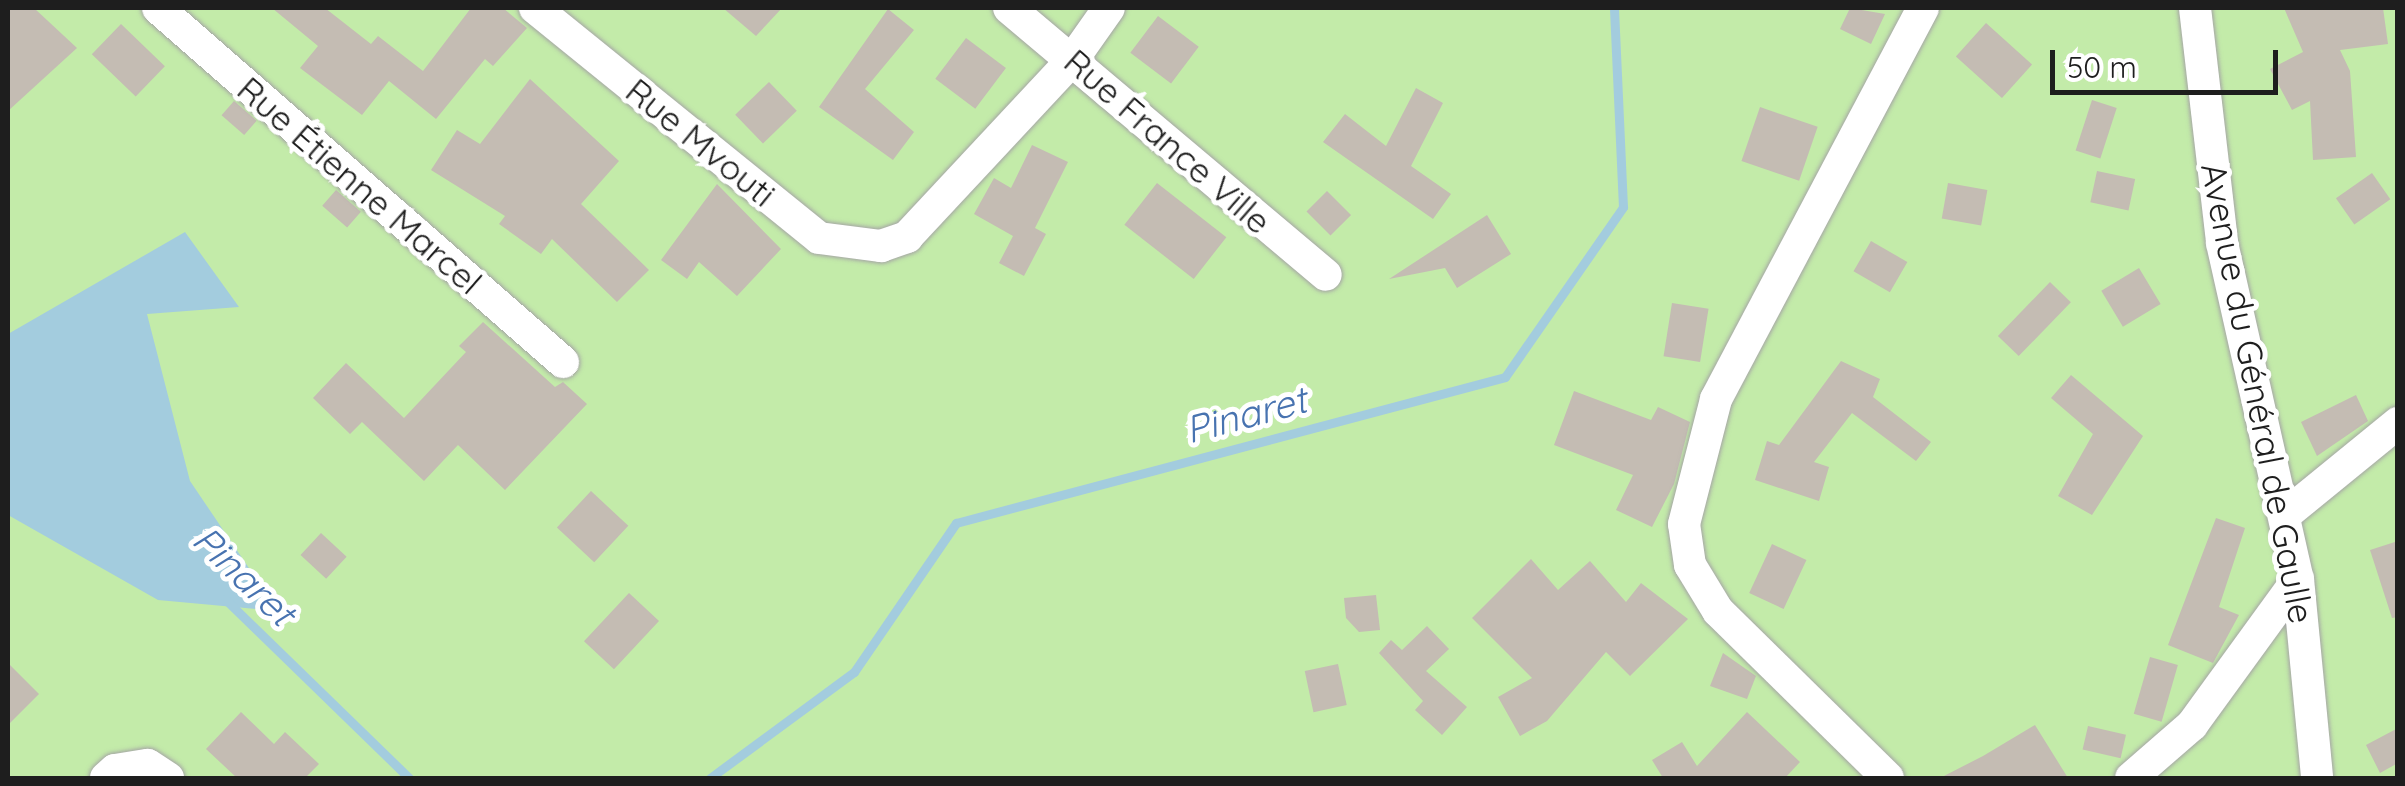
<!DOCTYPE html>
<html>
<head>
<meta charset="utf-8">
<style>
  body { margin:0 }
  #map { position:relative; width:2405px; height:786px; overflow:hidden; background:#f0ede4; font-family:Quicksand,sans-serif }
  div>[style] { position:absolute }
  .grass>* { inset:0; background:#c3eba9; transform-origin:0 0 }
  .water>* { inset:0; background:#a3ccde }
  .stream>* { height:9px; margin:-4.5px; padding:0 4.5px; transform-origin:4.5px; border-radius:4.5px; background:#a3ccde }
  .building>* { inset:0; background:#c4bcb3; transform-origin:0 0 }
  .roads { filter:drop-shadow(0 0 2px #a5a5a5) drop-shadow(0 0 2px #a5a5a5) }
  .minor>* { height:32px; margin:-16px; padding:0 16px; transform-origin:16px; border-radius:16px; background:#fff }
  span { translate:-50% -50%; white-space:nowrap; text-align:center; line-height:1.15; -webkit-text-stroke:10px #fff; paint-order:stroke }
  .street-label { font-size:35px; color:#1e1e1e }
  .water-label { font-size:38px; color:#4873b0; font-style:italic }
  .frame { position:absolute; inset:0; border:10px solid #1e1e1e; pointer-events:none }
  .scale { position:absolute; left:2050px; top:50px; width:228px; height:45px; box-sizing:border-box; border:5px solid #1e1e1e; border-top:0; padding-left:12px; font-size:30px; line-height:35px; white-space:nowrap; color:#1e1e1e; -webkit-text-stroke:8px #fff; paint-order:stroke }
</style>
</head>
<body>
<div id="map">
  <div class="grass">
    <i style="left:8px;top:8px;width:2389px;height:770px"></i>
  </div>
  <div class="water">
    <i style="clip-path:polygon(185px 232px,239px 307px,147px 314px,190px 481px,278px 611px,158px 600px,8px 515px,8px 334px)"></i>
  </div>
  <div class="stream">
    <i style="left:225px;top:599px;width:257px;rotate:44.2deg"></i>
    <i style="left:710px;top:778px;width:179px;rotate:-36.4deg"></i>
    <i style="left:854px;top:672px;width:181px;rotate:-55.6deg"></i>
    <i style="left:956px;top:523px;width:568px;rotate:-14.89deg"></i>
    <i style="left:1505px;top:377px;width:207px;rotate:-55.2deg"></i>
    <i style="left:1623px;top:207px;width:199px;rotate:-92.6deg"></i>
  </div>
  <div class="building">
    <i style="clip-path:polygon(8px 8px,34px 8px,77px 48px,8px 111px)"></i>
    <i style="clip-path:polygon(272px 8px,325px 8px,371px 44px,378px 36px,423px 71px,471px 8px,503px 8px,527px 28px,493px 66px,485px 59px,436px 119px,389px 81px,362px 115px,300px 68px,318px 46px)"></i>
    <i style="clip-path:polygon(723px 8px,782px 8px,756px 36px)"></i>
    <i style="clip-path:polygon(1850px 8px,1885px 14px,1871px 44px,1840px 29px)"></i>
    <i style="clip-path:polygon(2284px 8px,2383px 8px,2388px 44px,2340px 50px,2350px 71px,2356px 157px,2313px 160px,2310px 101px,2292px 110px,2270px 69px,2303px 52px)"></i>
    <i style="clip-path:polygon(888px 9px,914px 30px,865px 89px,914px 132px,893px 160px,819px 107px)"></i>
    <i style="left:1158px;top:16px;width:51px;height:46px;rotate:37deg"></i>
    <i style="left:1986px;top:23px;width:62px;height:45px;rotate:42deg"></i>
    <i style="left:121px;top:24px;width:61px;height:42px;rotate:44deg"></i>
    <i style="left:966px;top:38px;width:50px;height:51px;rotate:37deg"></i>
    <i style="clip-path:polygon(530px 79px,619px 161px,581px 204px,649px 270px,617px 302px,552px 239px,541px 254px,499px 224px,505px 216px,431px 170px,457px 130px,480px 144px)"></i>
    <i style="left:769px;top:82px;width:40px;height:47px;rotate:46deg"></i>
    <i style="clip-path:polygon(1416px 88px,1443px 103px,1411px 166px,1451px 194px,1433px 219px,1323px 142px,1345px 114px,1386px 146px)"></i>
    <i style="left:2092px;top:100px;width:26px;height:53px;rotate:18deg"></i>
    <i style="left:234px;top:101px;width:30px;height:19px;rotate:41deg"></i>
    <i style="left:1760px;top:107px;width:61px;height:57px;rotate:19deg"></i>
    <i style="clip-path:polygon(1032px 145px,1068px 162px,1035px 228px,1046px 234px,1024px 276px,999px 263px,1013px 236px,974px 214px,994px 178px,1011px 188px)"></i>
    <i style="left:2097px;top:171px;width:39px;height:32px;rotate:12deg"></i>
    <i style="left:2372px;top:173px;width:32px;height:44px;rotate:55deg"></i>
    <i style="left:1157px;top:183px;width:88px;height:53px;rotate:38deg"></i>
    <i style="left:1948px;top:183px;width:40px;height:36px;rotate:10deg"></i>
    <i style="clip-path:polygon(717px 184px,781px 249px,737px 296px,699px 262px,687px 279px,661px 260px)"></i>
    <i style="left:336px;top:190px;width:33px;height:21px;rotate:41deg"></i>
    <i style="left:1327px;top:191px;width:34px;height:29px;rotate:45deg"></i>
    <i style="clip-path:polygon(1487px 215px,1511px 254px,1457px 288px,1445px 268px,1389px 279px)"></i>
    <i style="left:1871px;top:241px;width:42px;height:35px;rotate:30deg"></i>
    <i style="left:2139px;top:268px;width:42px;height:44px;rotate:59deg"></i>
    <i style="left:2050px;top:282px;width:29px;height:75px;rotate:44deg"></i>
    <i style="left:1672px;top:303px;width:37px;height:54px;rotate:9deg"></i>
    <i style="clip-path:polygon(483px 322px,555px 387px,563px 382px,587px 404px,505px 490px,458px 445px,424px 481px,362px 422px,350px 434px,313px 398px,346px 363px,404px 418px,466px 352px,459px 346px)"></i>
    <i style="clip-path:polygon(1841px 361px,1880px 379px,1873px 397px,1931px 442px,1916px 461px,1852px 413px,1814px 462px,1829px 467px,1819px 501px,1755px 480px,1767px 441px,1779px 445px)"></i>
    <i style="clip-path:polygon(2071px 375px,2143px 436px,2092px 515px,2058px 496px,2093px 434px,2051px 398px)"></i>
    <i style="clip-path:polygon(1574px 391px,1651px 420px,1658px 407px,1690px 422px,1674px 484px,1652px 527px,1616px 510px,1633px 475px,1554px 445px)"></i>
    <i style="clip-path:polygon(2356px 395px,2368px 421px,2317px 456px,2301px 422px)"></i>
    <i style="left:591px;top:491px;width:51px;height:50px;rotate:43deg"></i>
    <i style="clip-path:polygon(2216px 518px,2245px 528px,2219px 607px,2239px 615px,2213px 663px,2168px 645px)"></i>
    <i style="left:321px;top:533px;width:35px;height:30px;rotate:43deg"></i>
    <i style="clip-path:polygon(2398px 541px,2398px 617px,2392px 618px,2370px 550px)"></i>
    <i style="left:1772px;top:544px;width:38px;height:54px;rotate:25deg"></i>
    <i style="clip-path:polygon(1531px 559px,1558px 590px,1590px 561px,1626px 602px,1641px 583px,1688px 619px,1630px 676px,1606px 652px,1547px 721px,1520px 736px,1498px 697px,1532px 678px,1472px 618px)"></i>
    <i style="left:629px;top:593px;width:41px;height:66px;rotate:43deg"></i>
    <i style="clip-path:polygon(1376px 595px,1380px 630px,1359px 632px,1346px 618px,1344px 598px)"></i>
    <i style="clip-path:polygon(1427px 626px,1449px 649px,1426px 671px,1467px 707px,1442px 735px,1415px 710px,1423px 701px,1379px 653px,1391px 640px,1402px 650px)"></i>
    <i style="clip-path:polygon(1723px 653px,1756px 676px,1747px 699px,1710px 686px)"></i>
    <i style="left:2150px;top:657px;width:29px;height:59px;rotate:16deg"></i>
    <i style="clip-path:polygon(8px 663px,39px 694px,8px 725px)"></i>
    <i style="left:1338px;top:664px;width:42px;height:34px;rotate:78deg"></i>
    <i style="clip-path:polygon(241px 712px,274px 744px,285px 732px,319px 764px,305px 778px,237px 778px,206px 749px)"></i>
    <i style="clip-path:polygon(1747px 712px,1800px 762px,1785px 778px,1663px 778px,1652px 760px,1682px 742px,1697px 766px)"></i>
    <i style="clip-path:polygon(2035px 725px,2068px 778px,1940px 778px,1983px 756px)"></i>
    <i style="left:2088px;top:726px;width:39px;height:24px;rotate:13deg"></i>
    <i style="clip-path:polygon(2398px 728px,2398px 763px,2380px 773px,2366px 745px)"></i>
  </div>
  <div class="roads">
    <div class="minor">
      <i style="left:158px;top:8px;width:538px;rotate:41.16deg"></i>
      <i style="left:535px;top:8px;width:365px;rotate:39deg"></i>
      <i style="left:819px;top:238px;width:63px;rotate:7.4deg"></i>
      <i style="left:881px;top:246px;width:28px;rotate:-19deg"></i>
      <i style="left:907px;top:237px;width:243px;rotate:-47deg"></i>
      <i style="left:1073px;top:59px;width:62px;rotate:-54.8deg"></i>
      <i style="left:1009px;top:8px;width:414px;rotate:40.1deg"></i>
      <i style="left:2195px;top:8px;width:237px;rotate:83.4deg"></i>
      <i style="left:2222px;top:243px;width:344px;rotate:77.3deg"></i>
      <i style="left:2298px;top:579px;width:200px;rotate:84.5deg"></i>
      <i style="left:2285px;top:515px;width:146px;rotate:-39.2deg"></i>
      <i style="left:106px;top:778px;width:12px;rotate:-42deg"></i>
      <i style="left:115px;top:770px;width:33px;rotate:-9deg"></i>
      <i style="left:148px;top:765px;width:24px;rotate:33deg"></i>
      <i style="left:1888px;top:778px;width:238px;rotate:-135.5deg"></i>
      <i style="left:1718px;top:611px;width:54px;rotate:-121.3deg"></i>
      <i style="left:1690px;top:565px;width:41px;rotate:-98.3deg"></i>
      <i style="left:1684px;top:524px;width:129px;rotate:-75.6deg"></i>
      <i style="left:1716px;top:399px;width:442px;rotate:-62.1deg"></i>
      <i style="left:2131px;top:778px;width:81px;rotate:-41deg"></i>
      <i style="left:2192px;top:725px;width:180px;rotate:-54deg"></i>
    </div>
  </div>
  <div class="street-label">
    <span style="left:1168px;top:141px;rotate:41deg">Rue France Ville</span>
    <span style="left:701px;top:142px;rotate:39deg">Rue Mvouti</span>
    <span style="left:360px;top:185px;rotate:41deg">Rue Étienne Marcel</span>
    <span style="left:2258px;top:393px;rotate:79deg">Avenue du Général de Gaulle</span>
  </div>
  <div class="water-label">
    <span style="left:1246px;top:415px;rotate:-15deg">Pinaret</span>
    <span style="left:244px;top:576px;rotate:44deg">Pinaret</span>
  </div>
  <div class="frame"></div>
  <div class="scale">50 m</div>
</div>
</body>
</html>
